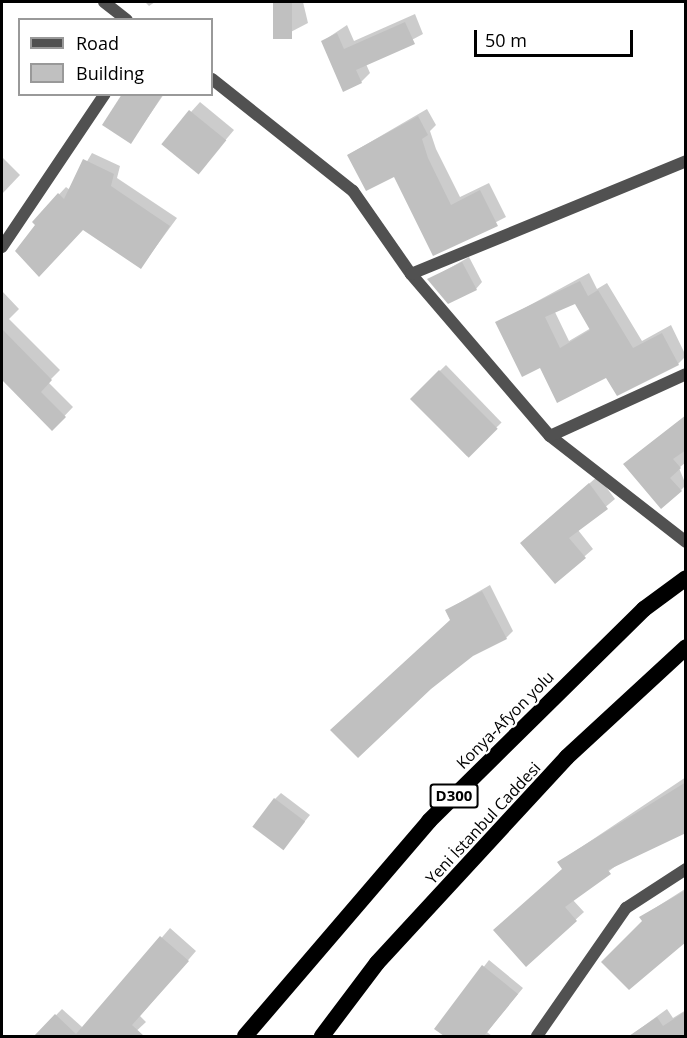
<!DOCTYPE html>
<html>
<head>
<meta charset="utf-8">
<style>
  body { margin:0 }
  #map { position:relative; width:687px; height:1038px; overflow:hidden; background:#fff; font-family:"Open Sans",sans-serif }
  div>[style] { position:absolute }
  .shadow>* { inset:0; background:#0003; transform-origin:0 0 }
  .building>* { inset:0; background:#c0c0c0; transform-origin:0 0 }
  .minor>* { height:12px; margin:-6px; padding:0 6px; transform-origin:6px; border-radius:6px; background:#515151 }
  .trunk>* { height:16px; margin:-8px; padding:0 8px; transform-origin:8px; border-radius:8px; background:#000 }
  span { translate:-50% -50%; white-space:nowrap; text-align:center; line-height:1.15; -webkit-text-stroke:4.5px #fff; paint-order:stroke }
  .shield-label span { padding:2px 4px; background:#fff; border:2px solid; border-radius:4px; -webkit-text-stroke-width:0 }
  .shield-label { font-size:15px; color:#000; font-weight:700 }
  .street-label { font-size:16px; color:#000 }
  .frame { position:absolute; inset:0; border:3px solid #000; pointer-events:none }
  .legend { position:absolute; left:18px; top:18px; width:195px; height:78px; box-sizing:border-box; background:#fff; border:2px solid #999; margin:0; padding:8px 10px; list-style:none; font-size:18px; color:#000 }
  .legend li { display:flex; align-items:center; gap:12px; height:30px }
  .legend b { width:30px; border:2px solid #999 }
  .scale { position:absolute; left:474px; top:30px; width:159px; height:27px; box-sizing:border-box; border:3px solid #000; border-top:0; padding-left:8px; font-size:18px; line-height:21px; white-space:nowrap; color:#000; -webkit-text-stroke:4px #fff; paint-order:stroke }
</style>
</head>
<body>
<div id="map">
  <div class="shadow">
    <i style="clip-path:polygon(145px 2px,155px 2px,149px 6px)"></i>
    <i style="clip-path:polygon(275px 2px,303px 2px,308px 23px,283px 36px)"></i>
    <i style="clip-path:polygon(415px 14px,423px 34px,366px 64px,370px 73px,361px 82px,323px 41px,347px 25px,354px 41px)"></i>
    <i style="clip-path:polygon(122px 94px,164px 94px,131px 142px)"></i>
    <i style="clip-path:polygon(200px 102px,234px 130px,207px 162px,163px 143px)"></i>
    <i style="clip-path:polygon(427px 109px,436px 125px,430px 131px,436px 149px,460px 197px,489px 183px,506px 217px,434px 254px,394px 174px,348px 155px)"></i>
    <i style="clip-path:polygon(92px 153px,120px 166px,117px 178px,177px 218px,141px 267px,83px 228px,34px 221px,66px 187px,70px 190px)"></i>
    <i style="clip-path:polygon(2px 157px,20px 175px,2px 194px)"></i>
    <i style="clip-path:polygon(469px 257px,482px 282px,476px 289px,429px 280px)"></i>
    <i style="clip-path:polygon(evenodd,589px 273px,597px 289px,607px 283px,642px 341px,671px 325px,686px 356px,678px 364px,606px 376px,540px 366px,497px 323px,589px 273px,574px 301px,591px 328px,569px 341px,554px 310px,574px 301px)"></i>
    <i style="clip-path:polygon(2px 291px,19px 309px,9px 319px,60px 370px,48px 382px,73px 407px,52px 429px,2px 378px)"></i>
    <i style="left:446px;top:365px;width:80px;height:48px;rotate:46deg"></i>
    <i style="clip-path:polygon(686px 416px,686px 462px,679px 468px,686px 485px,681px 490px,625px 464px)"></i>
    <i style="clip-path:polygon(598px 476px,615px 499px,578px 530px,593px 549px,555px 582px,530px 535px)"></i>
    <i style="clip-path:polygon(490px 585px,513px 631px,506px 638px,452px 620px,447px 610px)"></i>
    <i style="clip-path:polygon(686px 777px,686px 831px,617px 865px,572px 899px,584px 912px,526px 965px,564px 868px,559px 862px)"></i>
    <i style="clip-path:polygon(281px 793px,310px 815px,288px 842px,275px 799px)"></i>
    <i style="clip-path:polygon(686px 879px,686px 939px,641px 917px,685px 889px)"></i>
    <i style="clip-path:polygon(170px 928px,196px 951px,140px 1016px,146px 1022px,131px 1036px,99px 1036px,87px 1025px)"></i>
    <i style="clip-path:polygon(489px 960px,523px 988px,487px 1032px,492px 1036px,446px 1036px,436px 1029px)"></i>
    <i style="clip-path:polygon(62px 1009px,91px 1035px,89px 1036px,36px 1036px)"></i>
    <i style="clip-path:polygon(667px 1009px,673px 1018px,686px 1010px,686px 1036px,630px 1036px)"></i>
  </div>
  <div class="building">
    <i style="left:273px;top:2px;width:19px;height:37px"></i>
    <i style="clip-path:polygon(405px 22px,415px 44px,356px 70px,362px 83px,343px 92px,321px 41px,337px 33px,344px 49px)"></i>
    <i style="clip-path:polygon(122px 94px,163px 94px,131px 144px,102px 125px)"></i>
    <i style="left:189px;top:110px;width:48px;height:44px;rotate:39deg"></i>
    <i style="clip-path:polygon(418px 116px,428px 135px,422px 139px,428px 158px,451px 205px,480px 190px,498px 226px,433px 256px,394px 177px,366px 191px,347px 155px)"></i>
    <i style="clip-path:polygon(83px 159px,114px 174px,111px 186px,170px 226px,141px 269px,83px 230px,39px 277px,15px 251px,35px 225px,32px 222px,58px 193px,64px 199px)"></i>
    <i style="clip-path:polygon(462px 262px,477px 290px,448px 304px,427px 279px)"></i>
    <i style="clip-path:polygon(evenodd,580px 281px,588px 296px,598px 290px,633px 348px,662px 333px,679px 365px,617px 396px,606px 378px,557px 403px,540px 368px,522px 377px,495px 322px,580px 281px,575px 304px,590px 330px,560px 348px,545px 317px,575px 304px)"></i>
    <i style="clip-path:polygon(2px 329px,52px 380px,41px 392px,66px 417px,52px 431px,2px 380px)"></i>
    <i style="left:439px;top:370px;width:83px;height:41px;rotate:45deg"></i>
    <i style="clip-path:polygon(686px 415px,686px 450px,673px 459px,681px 468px,670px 478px,682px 491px,661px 509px,623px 464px)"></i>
    <i style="clip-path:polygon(589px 483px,608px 509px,569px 538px,586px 558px,555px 584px,520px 543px)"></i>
    <i style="clip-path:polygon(482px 591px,507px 639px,473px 656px,431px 689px,358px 758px,330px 730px,450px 620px,445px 610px)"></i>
    <i style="clip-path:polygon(686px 782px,686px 833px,608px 870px,611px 874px,565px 907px,577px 921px,526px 967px,493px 930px,562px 869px,557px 862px)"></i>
    <i style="left:274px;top:798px;width:39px;height:36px;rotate:37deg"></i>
    <i style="clip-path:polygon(686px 890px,686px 942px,629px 990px,601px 962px,642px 921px,639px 917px)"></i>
    <i style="clip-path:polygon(160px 936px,189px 961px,132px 1025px,144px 1036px,34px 1036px,55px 1014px,76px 1034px)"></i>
    <i style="clip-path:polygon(482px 965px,518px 994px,484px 1036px,444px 1036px,434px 1029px)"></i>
    <i style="clip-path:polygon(686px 1011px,686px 1036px,629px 1036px,657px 1017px,663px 1026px)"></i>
  </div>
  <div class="minor">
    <i style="left:104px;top:2px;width:29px;rotate:38deg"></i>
    <i style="left:212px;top:79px;width:180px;rotate:38.5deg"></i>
    <i style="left:353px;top:191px;width:101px;rotate:55.1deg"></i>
    <i style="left:411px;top:274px;width:213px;rotate:49.4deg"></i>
    <i style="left:550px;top:436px;width:172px;rotate:37.9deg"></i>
    <i style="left:2px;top:247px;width:184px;rotate:-56.1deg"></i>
    <i style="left:411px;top:274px;width:297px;rotate:-22.3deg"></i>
    <i style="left:550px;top:436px;width:149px;rotate:-24.5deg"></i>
    <i style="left:537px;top:1036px;width:156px;rotate:-55.2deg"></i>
    <i style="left:626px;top:908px;width:72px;rotate:-33deg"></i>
  </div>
  <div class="trunk">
    <i style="left:245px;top:1036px;width:283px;rotate:-49.4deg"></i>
    <i style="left:429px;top:821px;width:302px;rotate:-44.6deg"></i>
    <i style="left:644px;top:609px;width:52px;rotate:-36.4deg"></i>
    <i style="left:322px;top:1036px;width:91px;rotate:-53deg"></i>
    <i style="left:377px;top:963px;width:280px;rotate:-47.3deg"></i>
    <i style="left:567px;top:757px;width:162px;rotate:-42.7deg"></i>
  </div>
  <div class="shield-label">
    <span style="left:454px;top:796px">D300</span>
  </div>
  <div class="street-label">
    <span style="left:505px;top:720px;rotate:-45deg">Konya-Afyon yolu</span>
    <span style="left:483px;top:823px;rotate:-47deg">Yeni İstanbul Caddesi</span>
  </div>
  <div class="frame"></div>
  <ul class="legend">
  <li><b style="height:8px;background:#515151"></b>Road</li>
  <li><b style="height:16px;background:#c0c0c0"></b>Building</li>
  </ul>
  <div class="scale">50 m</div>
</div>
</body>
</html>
